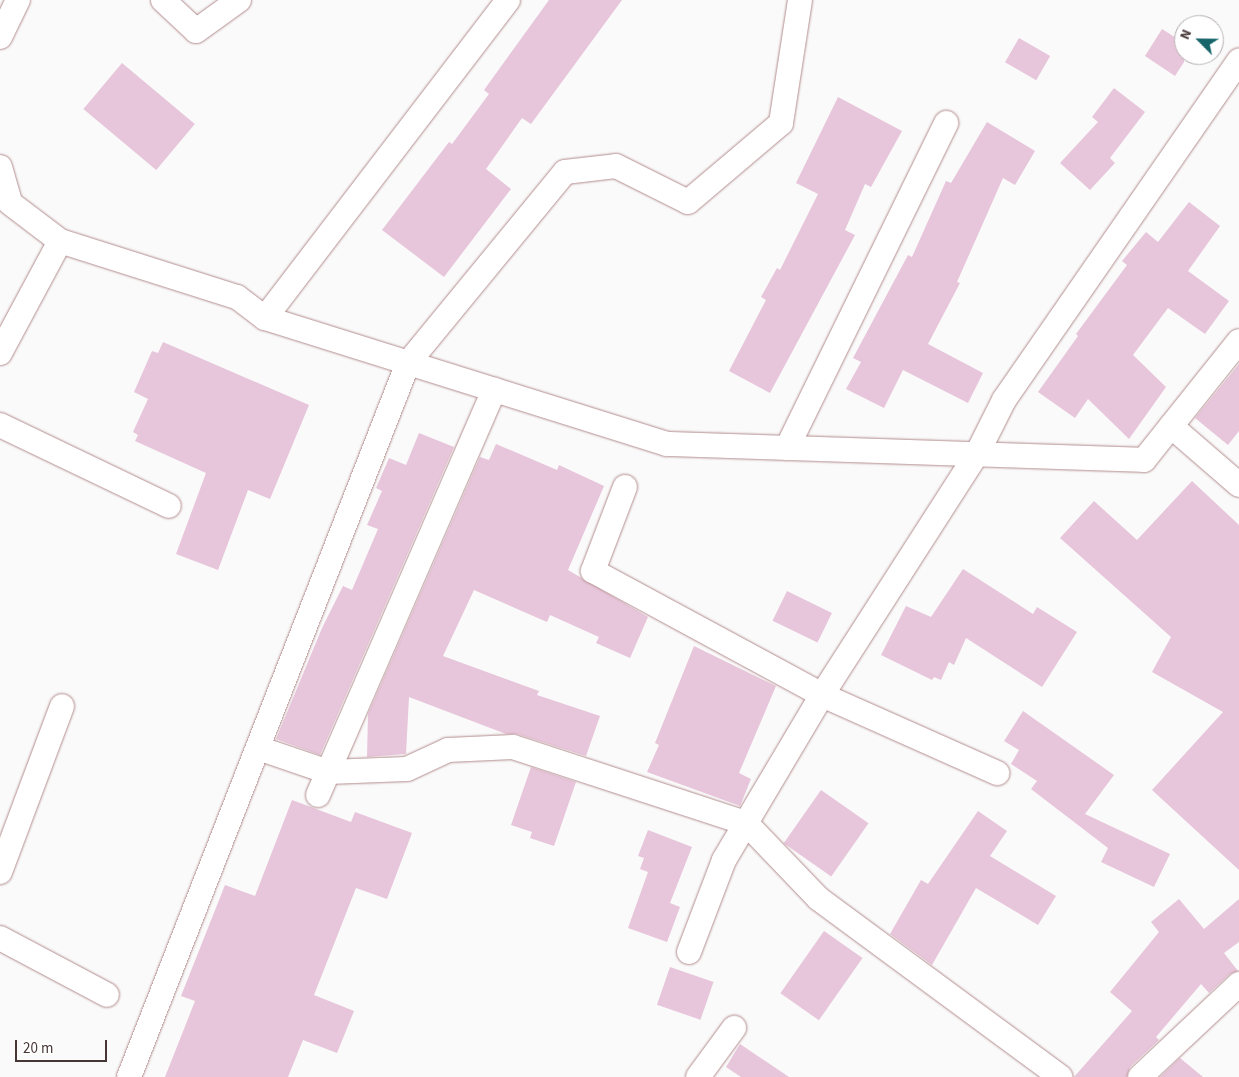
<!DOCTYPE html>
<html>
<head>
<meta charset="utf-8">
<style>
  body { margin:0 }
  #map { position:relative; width:1239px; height:1077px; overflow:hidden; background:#fafafa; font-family:"Source Sans 3",sans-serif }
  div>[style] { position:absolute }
  .building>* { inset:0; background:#e7c5da; transform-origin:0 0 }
  .roads { filter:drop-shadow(0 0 1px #b38c8e) drop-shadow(0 0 1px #b38c8e) }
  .street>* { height:24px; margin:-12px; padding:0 12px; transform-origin:12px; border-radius:12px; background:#fff }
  span { translate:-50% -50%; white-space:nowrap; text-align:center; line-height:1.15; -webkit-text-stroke:4px #fff; paint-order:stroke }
  .north { position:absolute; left:1174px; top:15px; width:50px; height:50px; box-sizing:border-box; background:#fff; border:1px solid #b5afaf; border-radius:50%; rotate:293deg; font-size:14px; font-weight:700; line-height:20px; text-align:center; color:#463636 }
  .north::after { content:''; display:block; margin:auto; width:18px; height:22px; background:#17656a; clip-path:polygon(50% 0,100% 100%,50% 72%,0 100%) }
  .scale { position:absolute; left:15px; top:1040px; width:92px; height:22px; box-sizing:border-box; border:2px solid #463636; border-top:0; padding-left:6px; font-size:15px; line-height:18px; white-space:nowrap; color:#463636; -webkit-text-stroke:4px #fff; paint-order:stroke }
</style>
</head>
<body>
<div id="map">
  <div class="building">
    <i style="clip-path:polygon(549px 0,622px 0,531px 124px,522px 118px,486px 169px,511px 189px,444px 277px,382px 230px,449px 142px,452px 144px,489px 94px,484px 90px)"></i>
    <i style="clip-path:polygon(1162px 29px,1184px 43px,1184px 62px,1175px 76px,1145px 56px)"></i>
    <i style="left:1019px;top:38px;width:36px;height:28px;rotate:30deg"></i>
    <i style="left:122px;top:63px;width:95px;height:60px;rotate:40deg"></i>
    <i style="clip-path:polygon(1114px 88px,1145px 112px,1110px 158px,1115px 163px,1090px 190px,1060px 163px,1098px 122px,1092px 117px)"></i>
    <i style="clip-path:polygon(838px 97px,902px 131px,871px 187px,865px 184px,845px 230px,855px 235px,770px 393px,729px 371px,766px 300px,761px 297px,777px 268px,780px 270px,818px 194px,796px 183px)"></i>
    <i style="clip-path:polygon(987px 122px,1035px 151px,1015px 185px,1003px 178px,957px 282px,960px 283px,928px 344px,983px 373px,968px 403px,903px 370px,884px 408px,846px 389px,861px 362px,853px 358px,908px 255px,912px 257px,946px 181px,951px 183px)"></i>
    <i style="clip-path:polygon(1189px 202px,1220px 226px,1188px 271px,1229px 301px,1205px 334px,1168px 308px,1133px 355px,1166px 387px,1129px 439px,1088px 399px,1075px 418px,1038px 392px,1078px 336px,1076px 334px,1127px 265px,1122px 261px,1146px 232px,1158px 242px)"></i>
    <i style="clip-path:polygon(163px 342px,309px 405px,270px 499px,248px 490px,218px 570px,176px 554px,206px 473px,135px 441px,138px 435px,133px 432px,148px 399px,134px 392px,152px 351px,158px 353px)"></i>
    <i style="clip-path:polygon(1239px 364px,1239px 431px,1228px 445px,1195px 418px)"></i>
    <i style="clip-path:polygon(419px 433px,454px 447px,320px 755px,276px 739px,322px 628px,343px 586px,352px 590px,378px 529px,367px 525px,382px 491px,376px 488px,389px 458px,406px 465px)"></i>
    <i style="clip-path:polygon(496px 444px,557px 470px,559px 465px,604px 486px,568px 570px,648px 617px,630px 658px,596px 643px,599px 637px,550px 615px,547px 622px,474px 590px,443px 656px,539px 691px,537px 695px,600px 716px,586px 756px,517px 734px,506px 734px,409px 697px,406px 754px,367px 757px,368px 714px,480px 457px,489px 460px)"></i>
    <i style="clip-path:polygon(1192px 481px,1239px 525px,1239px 870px,1152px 790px,1223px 712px,1152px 672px,1171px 637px,1060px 538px,1094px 501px,1137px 540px)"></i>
    <i style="clip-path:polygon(963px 569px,1033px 614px,1037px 607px,1077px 632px,1042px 687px,966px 638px,954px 665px,949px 662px,941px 680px,934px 677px,932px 680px,881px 655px,906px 606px,931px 617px)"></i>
    <i style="left:787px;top:591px;width:50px;height:33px;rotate:26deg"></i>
    <i style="clip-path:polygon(694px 646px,776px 686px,739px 773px,751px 779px,740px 806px,647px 772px,659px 745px,655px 743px)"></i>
    <i style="clip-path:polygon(1023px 711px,1114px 775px,1085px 814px,1170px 854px,1154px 887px,1101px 862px,1108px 848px,1031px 789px,1037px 781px,1011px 764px,1019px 750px,1004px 741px)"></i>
    <i style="clip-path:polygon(531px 767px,576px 782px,554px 846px,530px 838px,532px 832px,511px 825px)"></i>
    <i style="left:821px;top:790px;width:58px;height:65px;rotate:35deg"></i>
    <i style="clip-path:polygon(292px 800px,351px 822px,355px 812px,412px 833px,387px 899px,356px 888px,314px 995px,354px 1011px,337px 1053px,303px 1040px,288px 1077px,165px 1077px,195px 1001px,181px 996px,225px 885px,255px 896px)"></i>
    <i style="clip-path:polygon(978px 811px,1007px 831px,990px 856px,1056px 896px,1038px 925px,976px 888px,932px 965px,890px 934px,921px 880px,928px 884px)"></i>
    <i style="clip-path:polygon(648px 830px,692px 847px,670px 903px,680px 907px,667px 942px,628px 928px,648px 872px,640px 869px,644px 858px,638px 856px)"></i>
    <i style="clip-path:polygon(1179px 899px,1204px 929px,1239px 899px,1239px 942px,1224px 953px,1238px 971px,1230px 974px,1209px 993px,1201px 984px,1156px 1037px,1159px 1040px,1130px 1067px,1127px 1077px,1074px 1077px,1132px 1011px,1110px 992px,1159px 932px,1151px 922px)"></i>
    <i style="left:824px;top:931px;width:47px;height:76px;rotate:35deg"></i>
    <i style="left:670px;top:967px;width:46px;height:40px;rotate:19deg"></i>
    <i style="clip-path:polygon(740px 1044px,789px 1077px,741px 1077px,726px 1067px)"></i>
    <i style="clip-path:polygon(1180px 1058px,1203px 1077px,1160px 1077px)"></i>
  </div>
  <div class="roads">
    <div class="street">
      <i style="left:163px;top:0;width:45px;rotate:43.2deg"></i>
      <i style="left:196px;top:31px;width:53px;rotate:-35.8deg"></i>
      <i style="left:0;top:37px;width:41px;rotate:-64.1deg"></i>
      <i style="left:0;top:167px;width:37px;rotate:74deg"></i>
      <i style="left:10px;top:203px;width:63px;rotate:37.2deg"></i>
      <i style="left:60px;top:241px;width:186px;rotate:17.6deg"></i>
      <i style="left:237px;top:297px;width:35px;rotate:37deg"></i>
      <i style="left:265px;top:318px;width:421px;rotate:17.4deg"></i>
      <i style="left:667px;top:444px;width:477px;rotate:1.9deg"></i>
      <i style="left:1144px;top:460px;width:152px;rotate:-51.4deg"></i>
      <i style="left:265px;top:318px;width:400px;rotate:-52.6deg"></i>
      <i style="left:0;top:353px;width:127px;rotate:-61.8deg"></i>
      <i style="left:0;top:425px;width:187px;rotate:25.6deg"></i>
      <i style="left:1171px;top:426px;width:90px;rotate:40.9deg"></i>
      <i style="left:787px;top:448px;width:362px;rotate:-63.9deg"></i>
      <i style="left:625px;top:487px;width:90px;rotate:110.9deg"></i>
      <i style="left:593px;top:571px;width:260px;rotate:28.4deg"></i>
      <i style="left:822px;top:695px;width:192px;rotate:24deg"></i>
      <i style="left:258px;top:748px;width:74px;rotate:18.9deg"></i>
      <i style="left:328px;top:772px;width:79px;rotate:-2.2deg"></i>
      <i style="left:407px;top:769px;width:45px;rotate:-24.9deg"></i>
      <i style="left:448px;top:750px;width:65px;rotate:-2.6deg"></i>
      <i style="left:513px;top:747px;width:245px;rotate:18.1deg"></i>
      <i style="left:746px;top:823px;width:105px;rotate:46.2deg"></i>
      <i style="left:819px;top:899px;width:300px;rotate:36.4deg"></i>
      <i style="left:318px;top:795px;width:442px;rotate:-66.5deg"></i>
      <i style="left:0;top:872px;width:177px;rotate:-69.5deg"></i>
      <i style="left:0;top:938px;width:121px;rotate:28deg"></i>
      <i style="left:689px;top:952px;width:98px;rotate:-69.2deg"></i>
      <i style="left:724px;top:860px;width:192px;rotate:-59.3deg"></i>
      <i style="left:822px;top:695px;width:287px;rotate:-57.3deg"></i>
      <i style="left:977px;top:454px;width:60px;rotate:-63.4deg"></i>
      <i style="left:1004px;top:400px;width:413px;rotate:-55.3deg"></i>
      <i style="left:129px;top:1077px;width:767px;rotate:-68.66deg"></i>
      <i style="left:408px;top:363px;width:247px;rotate:-50.6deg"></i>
      <i style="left:565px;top:172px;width:51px;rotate:-6.7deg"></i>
      <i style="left:616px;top:166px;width:80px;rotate:26.6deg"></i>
      <i style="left:688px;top:202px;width:122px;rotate:-40.3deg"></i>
      <i style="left:781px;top:123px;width:124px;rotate:-81.2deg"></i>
      <i style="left:698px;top:1077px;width:61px;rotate:-53.7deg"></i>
      <i style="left:1140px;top:1077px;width:136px;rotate:-43.2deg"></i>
    </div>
  </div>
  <div class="north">N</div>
  <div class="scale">20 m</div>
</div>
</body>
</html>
